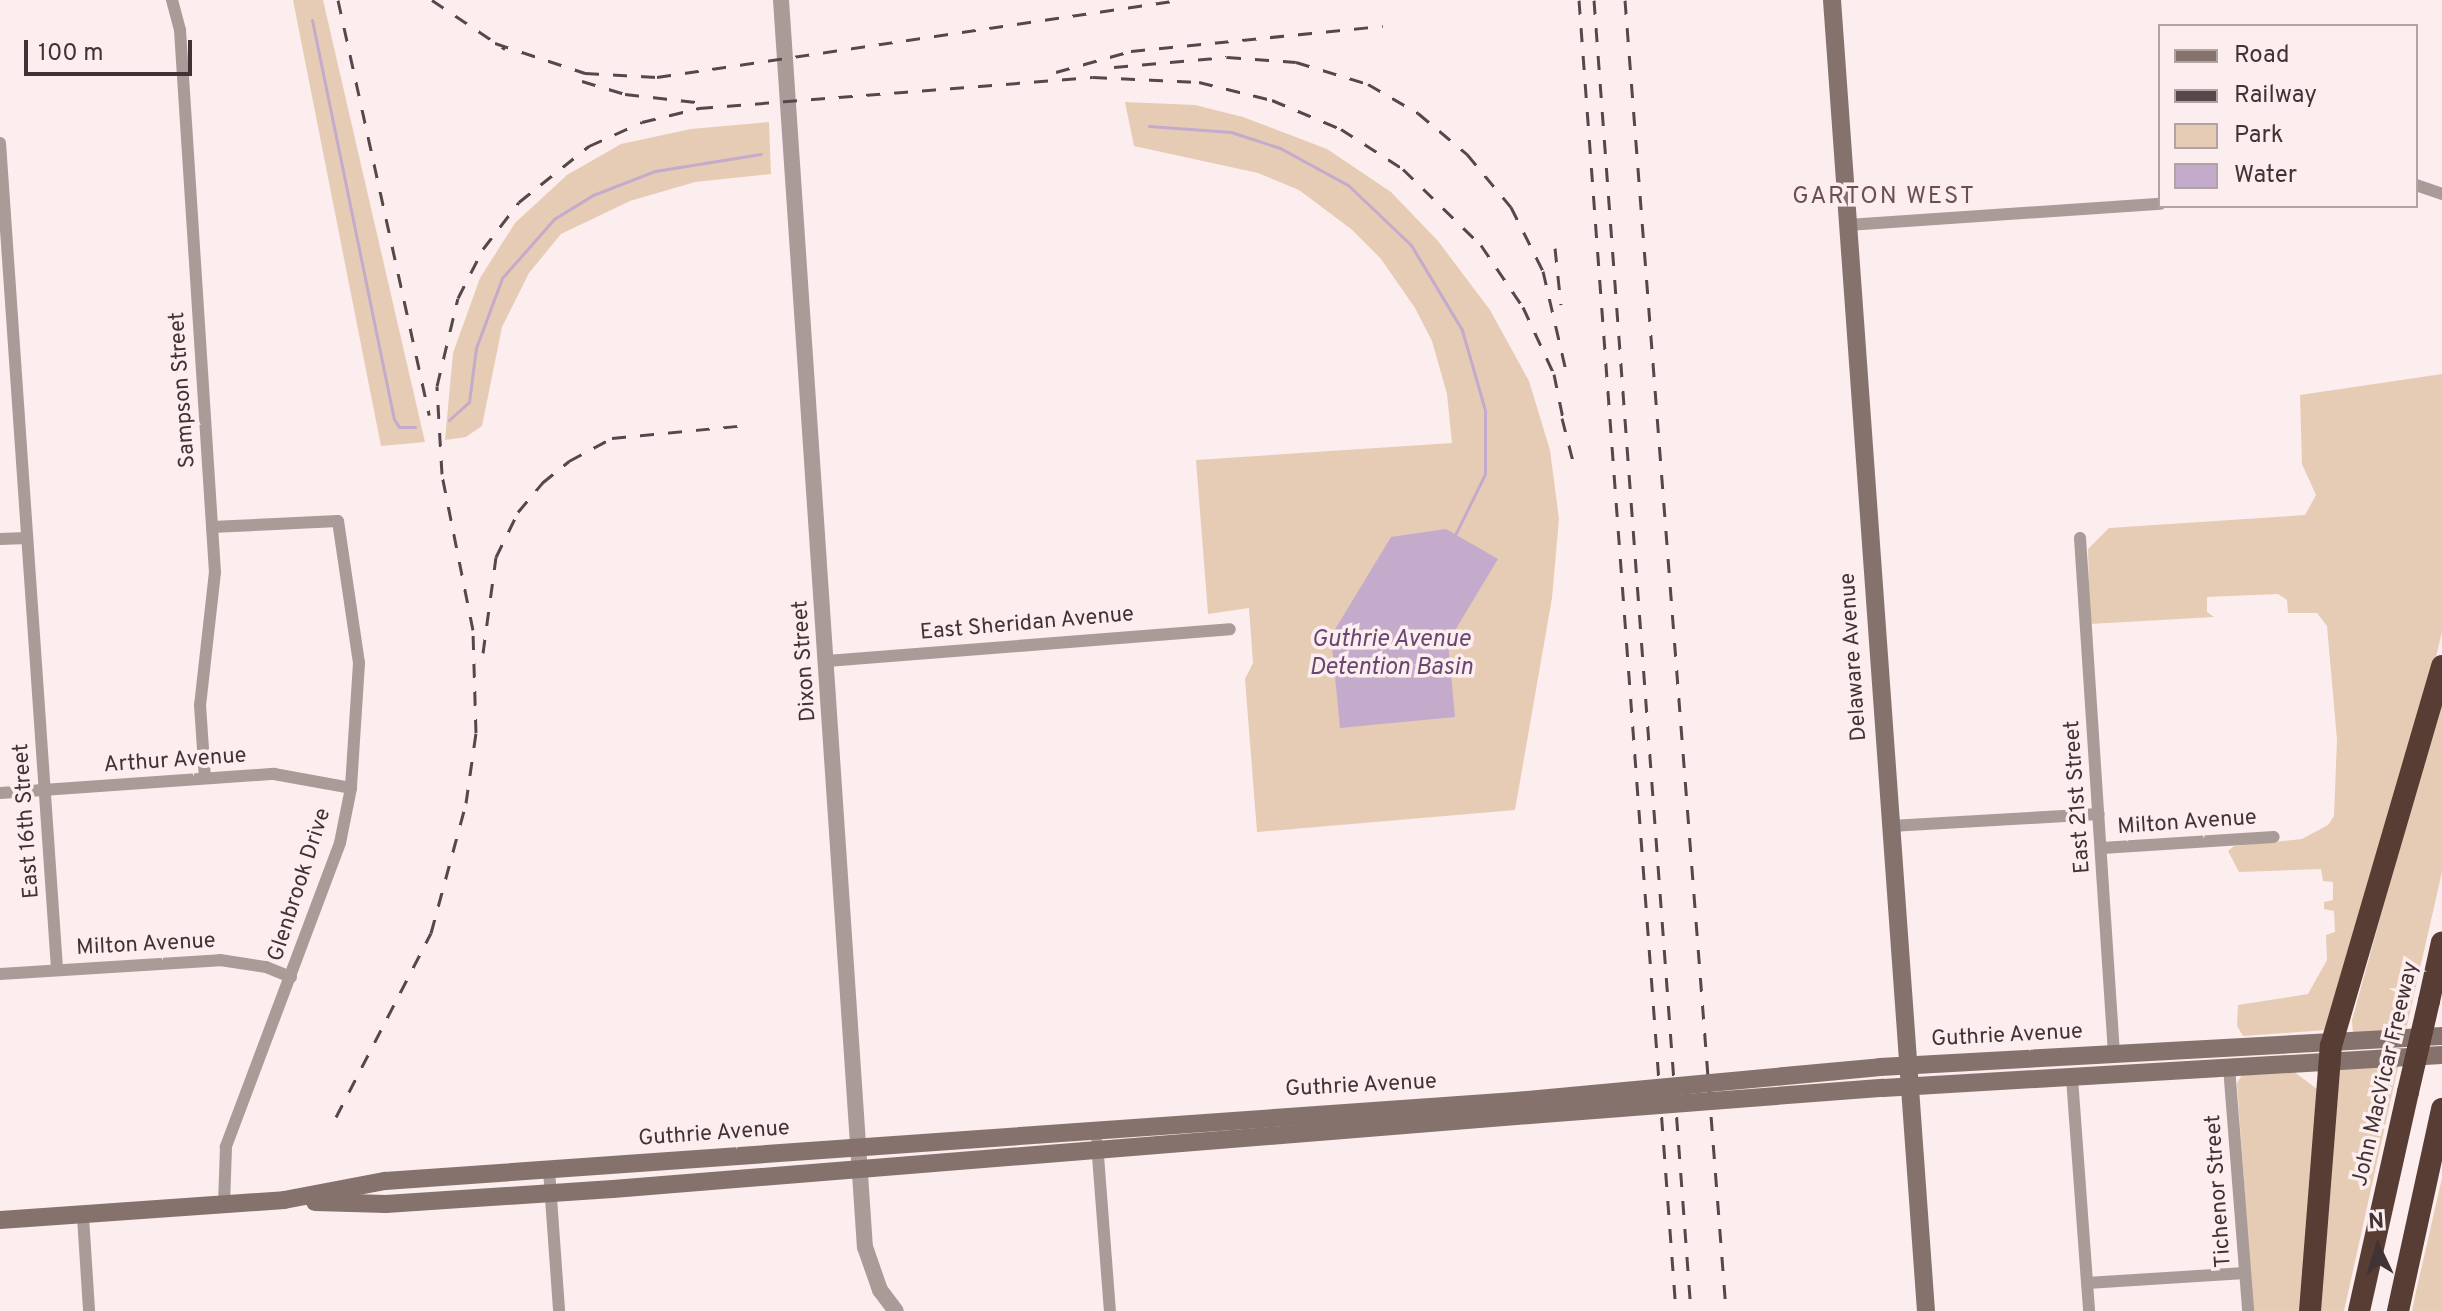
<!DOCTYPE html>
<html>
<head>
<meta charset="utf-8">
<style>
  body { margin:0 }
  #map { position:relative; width:2442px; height:1311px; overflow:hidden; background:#fcedee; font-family:Overpass,sans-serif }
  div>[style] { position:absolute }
  .green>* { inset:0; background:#e6ccb4 }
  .water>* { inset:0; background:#c4abcb }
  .stream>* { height:3px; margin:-1.5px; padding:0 1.5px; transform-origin:1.5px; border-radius:1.5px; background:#c4abcb }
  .minor>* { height:12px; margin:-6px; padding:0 6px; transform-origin:6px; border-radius:6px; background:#a99b97 }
  .tertiary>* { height:16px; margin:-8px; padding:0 8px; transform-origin:8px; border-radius:8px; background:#a99b97 }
  .secondary>* { height:18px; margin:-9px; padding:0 9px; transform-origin:9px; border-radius:9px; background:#86726c }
  .motorway>* { height:22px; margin:-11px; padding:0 11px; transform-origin:11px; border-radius:11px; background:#573d34 }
  .rail>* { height:3px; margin-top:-1.5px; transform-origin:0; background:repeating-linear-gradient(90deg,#56484a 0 14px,transparent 0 28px) }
  .secondary-bridge>* { height:18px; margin:-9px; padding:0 9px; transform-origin:9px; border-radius:9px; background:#86726c }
  .motorway-bridge>* { height:22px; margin:-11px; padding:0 11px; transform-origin:11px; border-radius:11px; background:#573d34 }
  span { translate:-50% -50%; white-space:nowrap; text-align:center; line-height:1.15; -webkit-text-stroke:7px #fcedee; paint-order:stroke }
  .street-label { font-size:22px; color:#413335 }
  .neighbourhood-label { font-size:24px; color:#6c4f52; letter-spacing:2px }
  .water-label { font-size:24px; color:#6a4773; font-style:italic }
  .legend { position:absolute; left:2158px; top:24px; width:260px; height:184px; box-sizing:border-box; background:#fcedee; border:2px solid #b1a3a4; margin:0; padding:10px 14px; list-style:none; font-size:24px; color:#413335 }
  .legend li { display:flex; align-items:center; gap:16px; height:40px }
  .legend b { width:40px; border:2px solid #b1a3a4 }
  .north { position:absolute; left:2338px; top:1207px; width:80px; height:80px; -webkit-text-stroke:6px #fcedee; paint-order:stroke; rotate:356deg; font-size:22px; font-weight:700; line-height:32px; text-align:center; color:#413335 }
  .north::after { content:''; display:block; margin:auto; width:28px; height:36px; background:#413335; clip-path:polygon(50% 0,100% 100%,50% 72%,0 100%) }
  .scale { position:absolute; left:24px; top:40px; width:168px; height:36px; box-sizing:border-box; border:4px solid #413335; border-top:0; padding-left:10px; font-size:24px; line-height:28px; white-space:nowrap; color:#413335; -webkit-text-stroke:6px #fcedee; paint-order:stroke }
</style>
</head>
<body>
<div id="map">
  <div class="green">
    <i style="clip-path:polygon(293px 0,323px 0,425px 442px,381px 446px)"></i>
    <i style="clip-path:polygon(1125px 102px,1195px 105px,1243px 117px,1327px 149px,1391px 192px,1438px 241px,1490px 310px,1529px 381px,1550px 450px,1559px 519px,1552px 598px,1515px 810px,1257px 832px,1245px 679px,1253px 663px,1249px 608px,1208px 614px,1196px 460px,1452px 443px,1447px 394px,1432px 341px,1415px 308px,1381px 259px,1351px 229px,1299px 190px,1258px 173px,1134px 146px)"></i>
    <i style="clip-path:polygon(769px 122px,771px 174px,695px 182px,630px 201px,561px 234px,529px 273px,502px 327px,482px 426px,466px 437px,445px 440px,453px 353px,480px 278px,515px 223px,567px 175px,621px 144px,691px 129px)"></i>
    <i style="clip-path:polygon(2442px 374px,2442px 632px,2426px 699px,2326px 1030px,2243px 1036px,2237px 1026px,2238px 1005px,2308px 994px,2327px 960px,2326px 935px,2335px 932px,2334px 911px,2324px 909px,2324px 902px,2333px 900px,2333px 882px,2323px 881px,2321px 869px,2239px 872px,2228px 851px,2234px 846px,2302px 839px,2328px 825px,2334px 816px,2337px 740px,2327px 626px,2317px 613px,2288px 613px,2287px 600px,2278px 594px,2207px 597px,2207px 612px,2214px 617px,2090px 624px,2088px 549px,2109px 528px,2305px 515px,2316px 495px,2302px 464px,2300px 395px)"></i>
    <i style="clip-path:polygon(2442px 695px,2442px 872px,2406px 1030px,2353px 1034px,2352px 1020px)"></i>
    <i style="clip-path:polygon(2399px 1063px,2344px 1311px,2318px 1311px,2338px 1073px,2341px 1067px)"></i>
    <i style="clip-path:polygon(2293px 1071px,2317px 1089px,2305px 1311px,2253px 1311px,2237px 1083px,2242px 1075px)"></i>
    <i style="clip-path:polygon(2442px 1178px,2442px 1311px,2412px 1311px,2415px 1296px)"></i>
  </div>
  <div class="water">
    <i style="clip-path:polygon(1446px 529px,1498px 559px,1448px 642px,1455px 717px,1340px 728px,1331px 636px,1391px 537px)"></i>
  </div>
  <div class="stream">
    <i style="left:312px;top:20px;width:407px;rotate:78.4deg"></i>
    <i style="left:394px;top:419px;width:9px;rotate:58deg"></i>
    <i style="left:399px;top:427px;width:16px"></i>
    <i style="left:1149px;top:126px;width:82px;rotate:4.2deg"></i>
    <i style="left:1231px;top:132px;width:52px;rotate:18.1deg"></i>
    <i style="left:1280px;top:148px;width:77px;rotate:28.6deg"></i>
    <i style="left:1348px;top:185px;width:87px;rotate:43.6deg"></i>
    <i style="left:1411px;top:245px;width:99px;rotate:59deg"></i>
    <i style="left:1462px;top:330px;width:83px;rotate:74deg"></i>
    <i style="left:1485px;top:410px;width:64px;rotate:90deg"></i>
    <i style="left:1485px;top:474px;width:70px;rotate:116.2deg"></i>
    <i style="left:449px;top:420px;width:27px;rotate:-42deg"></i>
    <i style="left:469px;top:402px;width:54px;rotate:-82.6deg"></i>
    <i style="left:476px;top:348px;width:75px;rotate:-69.6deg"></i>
    <i style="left:502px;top:278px;width:79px;rotate:-48.6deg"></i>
    <i style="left:554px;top:219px;width:46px;rotate:-31.6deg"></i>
    <i style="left:593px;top:195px;width:66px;rotate:-21.2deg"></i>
    <i style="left:655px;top:171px;width:107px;rotate:-9.1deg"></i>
  </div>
  <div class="minor">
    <i style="left:172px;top:0;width:31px;rotate:75deg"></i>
    <i style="left:180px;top:30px;width:543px;rotate:86.31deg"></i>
    <i style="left:215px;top:572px;width:134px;rotate:96.4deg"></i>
    <i style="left:200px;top:705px;width:73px;rotate:86.1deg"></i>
    <i style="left:0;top:143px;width:828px;rotate:86.05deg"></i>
    <i style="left:2416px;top:185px;width:28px;rotate:19deg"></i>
    <i style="left:1848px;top:225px;width:313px;rotate:-3.9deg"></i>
    <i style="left:212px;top:527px;width:126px;rotate:-2.7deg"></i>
    <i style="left:338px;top:521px;width:144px;rotate:81.6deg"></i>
    <i style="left:359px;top:663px;width:125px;rotate:93.7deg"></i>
    <i style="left:351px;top:788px;width:56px;rotate:101.3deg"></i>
    <i style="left:340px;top:843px;width:325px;rotate:110.6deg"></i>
    <i style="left:226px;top:1147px;width:58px;rotate:92deg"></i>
    <i style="left:2080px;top:538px;width:517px;rotate:86.23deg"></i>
    <i style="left:0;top:539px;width:27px;rotate:-2deg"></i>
    <i style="left:827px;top:661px;width:404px;rotate:-4.5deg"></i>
    <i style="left:0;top:793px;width:275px;rotate:-4deg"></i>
    <i style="left:274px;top:774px;width:78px;rotate:10.3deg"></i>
    <i style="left:1891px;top:826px;width:208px;rotate:-3.3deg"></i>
    <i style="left:2102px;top:848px;width:172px;rotate:-3.7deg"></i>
    <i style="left:0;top:974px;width:220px;rotate:-3.6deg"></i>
    <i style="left:220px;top:960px;width:47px;rotate:8.7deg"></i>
    <i style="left:266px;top:967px;width:27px;rotate:22deg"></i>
    <i style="left:2229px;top:1067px;width:245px;rotate:85.5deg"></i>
    <i style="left:2072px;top:1078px;width:234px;rotate:85.8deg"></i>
    <i style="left:1097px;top:1143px;width:169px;rotate:85.6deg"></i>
    <i style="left:549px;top:1170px;width:141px;rotate:85.9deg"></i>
    <i style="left:83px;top:1217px;width:94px;rotate:86.3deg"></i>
    <i style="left:2087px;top:1283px;width:158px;rotate:-3.6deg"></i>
  </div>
  <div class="tertiary">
    <i style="left:781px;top:0;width:1250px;rotate:86.15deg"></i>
    <i style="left:865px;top:1247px;width:46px;rotate:70.8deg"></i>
    <i style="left:880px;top:1290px;width:26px;rotate:53deg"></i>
  </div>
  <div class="secondary">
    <i style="left:1832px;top:0;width:1314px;rotate:85.9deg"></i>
    <i style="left:1880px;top:1067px;width:563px;rotate:-3.16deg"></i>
    <i style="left:1883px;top:1088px;width:560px;rotate:-3.38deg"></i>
    <i style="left:315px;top:1202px;width:71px;rotate:1.6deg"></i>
    <i style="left:386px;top:1204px;width:227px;rotate:-3.8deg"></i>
    <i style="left:613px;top:1189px;width:906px;rotate:-4.62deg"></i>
    <i style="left:0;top:1220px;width:285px;rotate:-4deg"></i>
    <i style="left:284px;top:1200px;width:103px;rotate:-10.7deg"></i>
    <i style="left:385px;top:1181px;width:1133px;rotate:-4.05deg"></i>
  </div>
  <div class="motorway">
    <i style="left:2429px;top:1001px;width:60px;rotate:-77.6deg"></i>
    <i style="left:2310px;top:1311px;width:266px;rotate:-85.5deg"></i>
    <i style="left:2331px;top:1046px;width:396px;rotate:-73.7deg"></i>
    <i style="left:2359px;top:1311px;width:224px;rotate:-77.4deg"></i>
    <i style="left:2398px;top:1311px;width:207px;rotate:-77.7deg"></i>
  </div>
  <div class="rail">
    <i style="left:338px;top:0;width:425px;rotate:77.6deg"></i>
    <i style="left:432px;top:0;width:88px;rotate:33.9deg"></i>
    <i style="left:1579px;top:0;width:1315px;rotate:85.77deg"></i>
    <i style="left:1594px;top:0;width:1315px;rotate:85.77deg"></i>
    <i style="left:1625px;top:0;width:1315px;rotate:85.59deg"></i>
    <i style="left:495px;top:43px;width:95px;rotate:18.4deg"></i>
    <i style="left:585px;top:73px;width:72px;rotate:3.2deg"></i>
    <i style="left:657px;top:77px;width:528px;rotate:-8.39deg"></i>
    <i style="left:1114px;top:67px;width:113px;rotate:-5.1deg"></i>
    <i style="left:1227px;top:57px;width:69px;rotate:4.1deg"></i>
    <i style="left:1296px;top:62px;width:75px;rotate:17deg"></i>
    <i style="left:1368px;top:84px;width:58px;rotate:30.1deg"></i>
    <i style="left:1418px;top:113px;width:64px;rotate:39.9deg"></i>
    <i style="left:1467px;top:154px;width:69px;rotate:50.3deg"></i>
    <i style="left:1511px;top:207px;width:72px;rotate:63.4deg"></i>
    <i style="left:1543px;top:271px;width:103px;rotate:77deg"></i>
    <i style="left:1056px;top:72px;width:78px;rotate:-15.6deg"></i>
    <i style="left:1131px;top:51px;width:253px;rotate:-5.7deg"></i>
    <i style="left:582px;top:81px;width:45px;rotate:16.8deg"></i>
    <i style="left:625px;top:94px;width:71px;rotate:6.4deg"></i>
    <i style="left:1555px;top:248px;width:57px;rotate:84deg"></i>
    <i style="left:1562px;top:418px;width:44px;rotate:75.7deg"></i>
    <i style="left:442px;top:474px;width:88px;rotate:-93.3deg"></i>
    <i style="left:437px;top:386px;width:90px;rotate:-76.6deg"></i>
    <i style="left:458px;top:298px;width:55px;rotate:-63deg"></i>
    <i style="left:483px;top:249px;width:59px;rotate:-52.5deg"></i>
    <i style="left:519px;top:202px;width:90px;rotate:-38.7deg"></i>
    <i style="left:589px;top:146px;width:58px;rotate:-24.4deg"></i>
    <i style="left:642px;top:122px;width:59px;rotate:-13.8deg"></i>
    <i style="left:699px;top:108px;width:395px;rotate:-4.5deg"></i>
    <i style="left:1093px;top:77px;width:106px;rotate:2.7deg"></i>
    <i style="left:1199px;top:82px;width:75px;rotate:13.9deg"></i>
    <i style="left:1272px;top:100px;width:75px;rotate:22.8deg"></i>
    <i style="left:1341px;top:129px;width:74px;rotate:32.8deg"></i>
    <i style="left:1403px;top:169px;width:109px;rotate:44.3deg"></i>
    <i style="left:1481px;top:245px;width:75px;rotate:55.9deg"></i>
    <i style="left:1523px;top:307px;width:74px;rotate:65.2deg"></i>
    <i style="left:1554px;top:374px;width:55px;rotate:78.5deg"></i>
    <i style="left:483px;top:653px;width:97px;rotate:-82.3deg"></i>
    <i style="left:496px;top:557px;width:50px;rotate:-63.9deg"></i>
    <i style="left:518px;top:512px;width:38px;rotate:-50deg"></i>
    <i style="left:542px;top:483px;width:35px;rotate:-39deg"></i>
    <i style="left:569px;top:461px;width:49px;rotate:-28.1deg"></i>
    <i style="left:612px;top:438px;width:137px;rotate:-5.5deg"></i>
    <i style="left:336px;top:1117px;width:207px;rotate:-62.7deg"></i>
    <i style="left:431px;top:933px;width:135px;rotate:-74.9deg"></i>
    <i style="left:466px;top:803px;width:71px;rotate:-81.9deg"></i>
    <i style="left:476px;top:733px;width:103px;rotate:-91.7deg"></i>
    <i style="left:473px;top:630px;width:168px;rotate:-101.3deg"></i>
  </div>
  <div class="secondary-bridge">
    <i style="left:1515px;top:1101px;width:367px;rotate:-5.3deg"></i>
    <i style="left:1516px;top:1116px;width:368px;rotate:-4.4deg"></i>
  </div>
  <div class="motorway-bridge">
    <i style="left:2408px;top:1092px;width:93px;rotate:-77deg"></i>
  </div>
  <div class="street-label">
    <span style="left:183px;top:390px;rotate:-94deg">Sampson Street</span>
    <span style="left:1027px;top:624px;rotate:-5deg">East Sheridan Avenue</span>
    <span style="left:1854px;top:657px;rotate:-94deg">Delaware Avenue</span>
    <span style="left:805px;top:661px;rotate:-94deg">Dixon Street</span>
    <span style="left:175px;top:761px;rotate:-4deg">Arthur Avenue</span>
    <span style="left:2078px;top:797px;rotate:-94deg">East 21st Street</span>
    <span style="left:27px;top:821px;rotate:-94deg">East 16th Street</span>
    <span style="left:2187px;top:823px;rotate:-4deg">Milton Avenue</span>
    <span style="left:300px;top:885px;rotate:-72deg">Glenbrook Drive</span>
    <span style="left:146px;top:945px;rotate:-3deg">Milton Avenue</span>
    <span style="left:2007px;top:1036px;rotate:-3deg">Guthrie Avenue</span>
    <span style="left:2386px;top:1074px;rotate:-77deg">John MacVicar Freeway</span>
    <span style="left:1361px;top:1086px;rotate:-3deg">Guthrie Avenue</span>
    <span style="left:714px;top:1134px;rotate:-4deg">Guthrie Avenue</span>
    <span style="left:2219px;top:1191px;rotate:-94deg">Tichenor Street</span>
  </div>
  <div class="neighbourhood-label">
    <span style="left:1884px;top:198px">GARTON WEST</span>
  </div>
  <div class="water-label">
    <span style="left:1391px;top:655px">Guthrie Avenue<br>Detention Basin</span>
  </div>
  <ul class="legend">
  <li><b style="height:10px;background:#86726c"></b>Road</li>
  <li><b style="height:10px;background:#56484a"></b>Railway</li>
  <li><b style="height:22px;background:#e6ccb4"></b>Park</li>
  <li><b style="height:22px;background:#c4abcb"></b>Water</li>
  </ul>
  <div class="north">N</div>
  <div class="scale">100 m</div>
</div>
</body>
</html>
